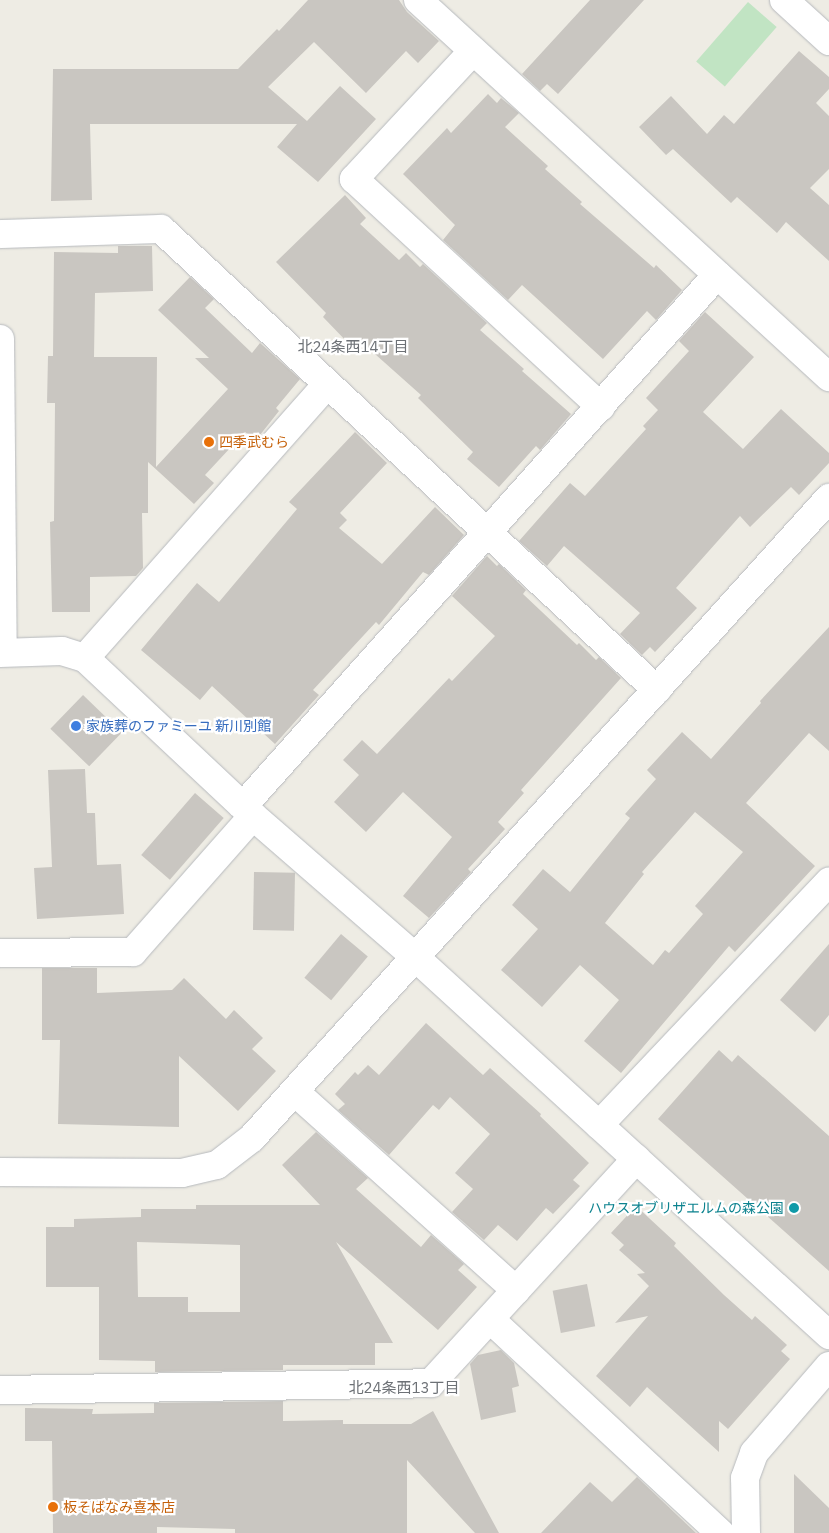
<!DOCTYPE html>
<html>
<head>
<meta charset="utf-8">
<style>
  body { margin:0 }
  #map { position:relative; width:829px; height:1533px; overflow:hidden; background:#eeece4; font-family:"IBM Plex Sans","Noto Sans JP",sans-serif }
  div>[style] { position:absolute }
  .green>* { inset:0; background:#c1e4c3; transform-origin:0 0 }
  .building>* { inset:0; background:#c9c6c1; transform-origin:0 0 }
  .roads { filter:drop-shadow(0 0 1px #b6b9bd) drop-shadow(0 0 1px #b6b9bd) }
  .minor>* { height:28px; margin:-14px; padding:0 14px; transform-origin:14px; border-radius:14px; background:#fff }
  .dots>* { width:14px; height:14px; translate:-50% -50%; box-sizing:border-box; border:2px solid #fff; border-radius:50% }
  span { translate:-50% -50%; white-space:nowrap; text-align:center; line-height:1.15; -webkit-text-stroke:4.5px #fff; paint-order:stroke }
  .food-label { font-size:14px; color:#c56008 }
  .left { translate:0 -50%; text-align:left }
  .shop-label { font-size:14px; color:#366cbe }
  .culture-label { font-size:14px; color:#0d838f }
  .right { translate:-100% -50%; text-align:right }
  .neighbourhood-label { font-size:15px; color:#6d7176 }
</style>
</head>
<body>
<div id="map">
  <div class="green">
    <i style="left:748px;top:2px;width:38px;height:79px;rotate:41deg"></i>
  </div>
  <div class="building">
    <i style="clip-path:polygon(308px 0,399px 0,407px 12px,439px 41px,418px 63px,406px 51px,366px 93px,314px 42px,268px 87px,307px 121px,340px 86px,376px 119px,318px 182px,277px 147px,297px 124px,90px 124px,92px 200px,51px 201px,53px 69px,238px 69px,277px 29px,279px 31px)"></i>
    <i style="clip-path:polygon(590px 0,644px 0,558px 94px,547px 84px,540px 91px,522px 74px)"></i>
    <i style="clip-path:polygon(799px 51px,829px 77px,829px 89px,816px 103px,829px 116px,829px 169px,810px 188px,829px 205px,829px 261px,786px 222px,777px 233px,737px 197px,731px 203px,673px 149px,666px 155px,639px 127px,671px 96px,707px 134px,724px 115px,734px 124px)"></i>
    <i style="clip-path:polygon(488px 94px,497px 103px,501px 98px,519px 113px,505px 127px,548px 166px,545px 169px,582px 202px,580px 204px,654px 268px,656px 265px,682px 290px,656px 320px,647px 311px,603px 359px,522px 285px,508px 300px,443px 240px,455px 225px,403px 174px,447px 128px,451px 133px)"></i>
    <i style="clip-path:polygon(345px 195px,366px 218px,360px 224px,399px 260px,406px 253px,420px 267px,423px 264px,487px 323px,480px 330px,524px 369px,522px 371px,571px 414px,540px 450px,536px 446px,499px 487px,467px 459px,473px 452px,418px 398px,421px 395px,357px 338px,350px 345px,323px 317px,326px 313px,276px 262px)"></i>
    <i style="clip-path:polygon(118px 246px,152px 246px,153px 291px,95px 293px,94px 357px,157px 357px,156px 467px,228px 389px,195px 358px,209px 358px,158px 310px,190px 277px,214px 299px,205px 308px,252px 353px,260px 343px,300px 379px,276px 408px,279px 411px,256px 440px,245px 432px,205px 475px,214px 483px,194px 504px,148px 462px,148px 513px,142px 513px,143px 568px,136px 576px,90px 577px,90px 612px,52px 612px,50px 522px,54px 521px,55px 403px,47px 403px,48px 356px,53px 356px,54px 252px,118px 253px)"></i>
    <i style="clip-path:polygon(705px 312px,754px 357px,703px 412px,743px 449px,781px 409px,829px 453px,829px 463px,799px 495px,791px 487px,750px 527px,740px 516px,676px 588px,697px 608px,655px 652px,650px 647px,642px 655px,620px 634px,640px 613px,564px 546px,547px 566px,519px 541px,570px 483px,585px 496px,646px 429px,643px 426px,658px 410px,646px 398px,689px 351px,679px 341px)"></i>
    <i style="clip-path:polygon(355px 432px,387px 463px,340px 513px,347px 520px,339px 528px,382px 564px,435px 507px,464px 535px,429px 575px,423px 572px,379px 625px,376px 622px,313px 690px,319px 695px,275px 744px,212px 686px,200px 700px,141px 650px,197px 583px,219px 602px,297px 509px,289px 502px)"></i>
    <i style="clip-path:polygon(487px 556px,497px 566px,499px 564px,526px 590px,523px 594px,577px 645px,579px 643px,596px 660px,599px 657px,621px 678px,521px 790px,524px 793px,498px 822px,505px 829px,468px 869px,471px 872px,429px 918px,403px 896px,452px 837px,403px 792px,366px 832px,334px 802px,359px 775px,343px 760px,362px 740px,377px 754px,449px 678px,452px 681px,495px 636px,452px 596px)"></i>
    <i style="clip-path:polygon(evenodd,829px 627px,829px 751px,809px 733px,746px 803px,815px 866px,735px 952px,729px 946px,621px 1073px,584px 1041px,619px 1000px,580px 965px,542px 1007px,501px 970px,538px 929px,512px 905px,543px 869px,570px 892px,630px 818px,625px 814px,656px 779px,647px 770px,682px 732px,711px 759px,761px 703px,760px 701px,829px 627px,695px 812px,743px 852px,695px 906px,703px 914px,669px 953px,665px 950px,653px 965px,605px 923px,644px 874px,642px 872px,695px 812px)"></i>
    <i style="left:83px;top:695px;width:54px;height:47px;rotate:44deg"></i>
    <i style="clip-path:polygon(85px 769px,87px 813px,95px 813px,97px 865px,121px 864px,124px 914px,37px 919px,34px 868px,52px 867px,48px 770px)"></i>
    <i style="left:195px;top:793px;width:38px;height:82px;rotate:41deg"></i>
    <i style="left:254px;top:872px;width:41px;height:58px;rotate:1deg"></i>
    <i style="left:341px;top:934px;width:35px;height:57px;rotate:40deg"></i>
    <i style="clip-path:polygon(829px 944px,829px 1015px,815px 1032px,780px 1000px)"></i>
    <i style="clip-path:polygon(42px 968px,97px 968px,97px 993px,172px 990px,184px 978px,226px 1019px,234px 1010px,263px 1038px,252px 1049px,276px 1071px,238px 1111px,179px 1056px,179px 1127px,58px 1124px,60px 1040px,42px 1040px)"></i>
    <i style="clip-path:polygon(426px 1023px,483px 1075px,490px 1068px,541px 1114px,540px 1116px,589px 1163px,573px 1180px,580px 1186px,553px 1214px,546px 1208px,517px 1241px,498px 1225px,484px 1240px,452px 1212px,473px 1189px,455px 1173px,490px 1134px,450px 1097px,439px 1110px,433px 1105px,389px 1155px,338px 1110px,345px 1104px,335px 1094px,355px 1072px,358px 1075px,368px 1065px,379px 1075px)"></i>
    <i style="clip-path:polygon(719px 1050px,732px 1062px,738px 1055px,829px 1136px,829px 1271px,658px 1119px)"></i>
    <i style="clip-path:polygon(evenodd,316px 1132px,368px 1178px,356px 1189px,421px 1247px,431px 1235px,464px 1264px,458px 1270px,477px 1287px,438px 1330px,336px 1242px,393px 1343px,375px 1343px,375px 1365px,283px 1365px,283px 1370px,155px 1372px,155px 1361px,99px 1360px,99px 1287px,46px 1287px,46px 1227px,74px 1227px,74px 1219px,141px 1217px,141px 1209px,196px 1209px,196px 1205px,320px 1205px,282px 1165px,316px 1132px,137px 1242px,240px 1245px,240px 1312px,188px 1312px,188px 1297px,138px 1297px,137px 1242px)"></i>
    <i style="clip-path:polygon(636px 1206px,676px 1243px,674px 1246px,724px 1295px,752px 1320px,755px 1316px,787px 1345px,781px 1351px,790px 1359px,728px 1429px,719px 1421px,719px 1452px,647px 1387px,630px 1407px,596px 1376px,648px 1316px,615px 1323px,649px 1286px,637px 1274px,645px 1273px,619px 1250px,624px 1245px,611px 1233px)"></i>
    <i style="left:587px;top:1284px;width:43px;height:35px;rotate:79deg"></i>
    <i style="clip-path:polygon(501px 1350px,514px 1363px,519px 1386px,512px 1388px,516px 1412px,481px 1420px,470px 1364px,478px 1355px)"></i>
    <i style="clip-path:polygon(283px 1401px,283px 1421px,343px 1420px,343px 1424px,411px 1424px,433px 1411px,499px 1533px,475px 1533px,407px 1460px,407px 1533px,235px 1533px,235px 1529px,157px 1527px,157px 1533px,53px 1533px,52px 1441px,25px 1441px,25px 1408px,93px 1409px,92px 1414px,154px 1413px,154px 1403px)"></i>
    <i style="clip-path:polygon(794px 1474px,829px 1508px,829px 1533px,794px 1533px)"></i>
    <i style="clip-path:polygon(637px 1477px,696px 1533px,541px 1533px,590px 1482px,612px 1502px)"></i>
  </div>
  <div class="roads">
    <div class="minor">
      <i style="left:418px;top:0;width:558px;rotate:42.53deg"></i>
      <i style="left:784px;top:0;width:61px;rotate:42.3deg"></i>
      <i style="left:473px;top:51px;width:175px;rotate:132.9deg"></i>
      <i style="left:354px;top:179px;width:336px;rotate:42.7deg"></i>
      <i style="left:0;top:234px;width:161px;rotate:-1.8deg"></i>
      <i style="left:161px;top:229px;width:677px;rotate:42.91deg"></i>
      <i style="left:0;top:339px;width:313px;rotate:89.5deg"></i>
      <i style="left:0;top:653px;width:62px;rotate:-1.8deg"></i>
      <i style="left:62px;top:651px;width:24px;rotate:17deg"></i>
      <i style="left:85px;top:658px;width:231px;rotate:43.2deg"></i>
      <i style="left:253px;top:816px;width:215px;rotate:41deg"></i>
      <i style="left:415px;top:957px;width:561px;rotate:42.4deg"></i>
      <i style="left:85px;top:658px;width:366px;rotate:-48.5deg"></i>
      <i style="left:243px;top:806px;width:712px;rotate:-48.25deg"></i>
      <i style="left:0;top:953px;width:133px;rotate:-0.4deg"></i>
      <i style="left:133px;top:952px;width:181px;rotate:-48.6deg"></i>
      <i style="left:295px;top:1092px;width:297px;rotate:41.9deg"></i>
      <i style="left:599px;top:1125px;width:335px;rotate:-46.6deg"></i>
      <i style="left:0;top:1172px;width:182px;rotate:0.3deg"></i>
      <i style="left:182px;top:1173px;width:36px;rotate:-13deg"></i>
      <i style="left:217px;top:1165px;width:44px;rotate:-37.6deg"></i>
      <i style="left:252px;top:1138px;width:862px;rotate:-47.96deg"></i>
      <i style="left:491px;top:1320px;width:313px;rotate:42.9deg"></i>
      <i style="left:0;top:1390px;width:431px;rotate:-0.9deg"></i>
      <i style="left:431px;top:1383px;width:304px;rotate:-47.5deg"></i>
      <i style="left:746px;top:1533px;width:55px;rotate:-91deg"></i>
      <i style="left:745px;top:1478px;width:27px;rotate:-70deg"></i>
      <i style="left:754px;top:1453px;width:115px;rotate:-49.2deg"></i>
    </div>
  </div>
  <div class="dots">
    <i style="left:209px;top:442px;background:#e8710a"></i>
    <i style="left:76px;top:726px;background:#3f7fe0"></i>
    <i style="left:794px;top:1208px;background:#0f9aa8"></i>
    <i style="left:53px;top:1507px;background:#e8710a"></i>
  </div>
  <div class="food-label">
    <span class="left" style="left:219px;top:442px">四季武むら</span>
    <span class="left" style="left:63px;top:1507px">板そばなみ喜本店</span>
  </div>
  <div class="shop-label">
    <span class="left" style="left:86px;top:726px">家族葬のファミーユ 新川別館</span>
  </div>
  <div class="culture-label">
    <span class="right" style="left:784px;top:1208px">ハウスオブリザエルムの森公園</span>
  </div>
  <div class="neighbourhood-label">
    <span style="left:353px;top:347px">北24条西14丁目</span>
    <span style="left:404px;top:1388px">北24条西13丁目</span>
  </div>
</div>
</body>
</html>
